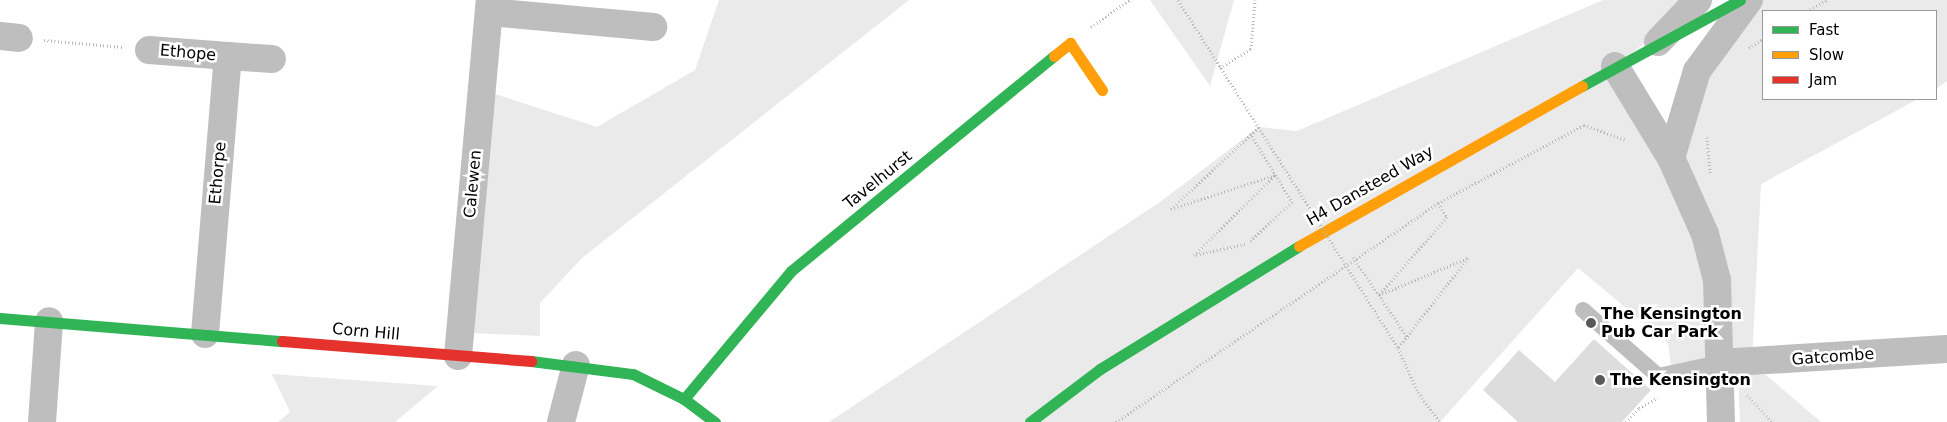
<!DOCTYPE html>
<html>
<head>
<meta charset="utf-8">
<style>
  body { margin:0 }
  #map { position:relative; width:1947px; height:422px; overflow:hidden; background:#fff; font-family:"DejaVu Sans",sans-serif }
  div>[style] { position:absolute }
  .green>* { inset:0; background:#eaeaea }
  .building>* { inset:0; background:#ddd }
  .path>* { height:3px; margin-top:-1.5px; transform-origin:0; background:repeating-linear-gradient(90deg,#b8b8b8 0 1px,transparent 0 3.5px) }
  .lane>* { height:16px; margin:-8px; padding:0 8px; transform-origin:8px; border-radius:8px; background:#bebebe }
  .street>* { height:28px; margin:-14px; padding:0 14px; transform-origin:14px; border-radius:14px; background:#bebebe }
  .fast>* { height:11px; margin:-5.5px; padding:0 5.5px; transform-origin:5.5px; border-radius:5.5px; background:#30b455 }
  .slow>* { height:11px; margin:-5.5px; padding:0 5.5px; transform-origin:5.5px; border-radius:5.5px; background:#ff9f0a }
  .jam>* { height:11px; margin:-5.5px; padding:0 5.5px; transform-origin:5.5px; border-radius:5.5px; background:#e5322d }
  .path-bridge>* { height:3px; margin-top:-1.5px; transform-origin:0; background:repeating-linear-gradient(90deg,#b8b8b8 0 1px,transparent 0 3.5px) }
  .dots>* { width:14px; height:14px; translate:-50% -50%; box-sizing:border-box; border:2px solid #fff; border-radius:50% }
  span { translate:-50% -50%; white-space:nowrap; text-align:center; line-height:1.15; -webkit-text-stroke:5px #fff; paint-order:stroke }
  .street-label { font-size:16px; color:#000 }
  .poi-label { font-size:16px; color:#000; font-weight:700 }
  .left { translate:0 -50%; text-align:left }
  .legend { position:absolute; left:1762px; top:10px; width:175px; height:90px; box-sizing:border-box; background:#fff; border:1px solid #999; margin:0; padding:6px 9px; list-style:none; font-size:15px; color:#000 }
  .legend li { display:flex; align-items:center; gap:10px; height:25px }
  .legend b { width:25px; border:1px solid #999 }
</style>
</head>
<body>
<div id="map">
  <div class="green">
    <i style="clip-path:polygon(719px 0,909px 0,582px 258px,540px 303px,540px 336px,471px 333px,495px 94px,597px 127px,695px 70px)"></i>
    <i style="clip-path:polygon(1150px 0,1234px 0,1210px 86px)"></i>
    <i style="clip-path:polygon(1603px 0,1698px 0,1616px 66px,1671px 157px,1682px 111px,1749px 0,1947px 0,1947px 81px,1936px 89px,1936px 11px,1763px 11px,1763px 99px,1918px 99px,1761px 184px,1752px 362px,1672px 375px,1668px 343px,1578px 268px,1440px 422px,829px 422px,1160px 202px,1259px 127px,1297px 131px)"></i>
    <i style="clip-path:polygon(272px 374px,438px 386px,395px 422px,278px 422px,290px 412px)"></i>
    <i style="clip-path:polygon(1738px 374px,1766px 375px,1821px 422px,1740px 422px)"></i>
  </div>
  <div class="building">
    <i style="clip-path:polygon(1594px 339px,1651px 390px,1622px 422px,1518px 422px,1483px 390px,1519px 350px,1555px 382px)"></i>
  </div>
  <div class="path">
    <i style="left:1178px;top:0;width:165px;rotate:57.7deg"></i>
    <i style="left:1807px;top:11px;width:23px;rotate:-29deg"></i>
    <i style="left:1091px;top:27px;width:47px;rotate:-35.4deg"></i>
    <i style="left:44px;top:40px;width:79px;rotate:5.1deg"></i>
    <i style="left:1749px;top:48px;width:17px;rotate:-33deg"></i>
    <i style="left:1220px;top:68px;width:36px;rotate:-32deg"></i>
    <i style="left:1251px;top:49px;width:49px;rotate:-85.3deg"></i>
    <i style="left:1250px;top:133px;width:81px;rotate:58.7deg"></i>
    <i style="left:1292px;top:202px;width:57px;rotate:137.1deg"></i>
    <i style="left:1707px;top:137px;width:38px;rotate:85deg"></i>
    <i style="left:1438px;top:203px;width:17px;rotate:57deg"></i>
    <i style="left:1447px;top:217px;width:103px;rotate:131.1deg"></i>
    <i style="left:1379px;top:295px;width:96px;rotate:-22.6deg"></i>
    <i style="left:1468px;top:258px;width:114px;rotate:127.9deg"></i>
    <i style="left:1398px;top:348px;width:48px;rotate:65.6deg"></i>
    <i style="left:1418px;top:392px;width:37px;rotate:54deg"></i>
    <i style="left:1245px;top:244px;width:52px;rotate:167.8deg"></i>
    <i style="left:1194px;top:255px;width:114px;rotate:-44.6deg"></i>
    <i style="left:1275px;top:175px;width:109px;rotate:161.9deg"></i>
    <i style="left:1171px;top:209px;width:120px;rotate:-43deg"></i>
    <i style="left:1353px;top:257px;width:98px;rotate:55.8deg"></i>
    <i style="left:1747px;top:395px;width:37px;rotate:47deg"></i>
    <i style="left:1116px;top:422px;width:389px;rotate:-34.2deg"></i>
    <i style="left:1438px;top:203px;width:166px;rotate:-28.1deg"></i>
    <i style="left:1584px;top:125px;width:45px;rotate:19.7deg"></i>
    <i style="left:1626px;top:422px;width:19px;rotate:-47deg"></i>
    <i style="left:1639px;top:408px;width:21px;rotate:-29deg"></i>
  </div>
  <div class="lane">
    <i style="left:1583px;top:310px;width:100px;rotate:41.3deg"></i>
    <i style="left:1658px;top:376px;width:62px;rotate:-12deg"></i>
  </div>
  <div class="street">
    <i style="left:489px;top:12px;width:165px;rotate:5.2deg"></i>
    <i style="left:0;top:36px;width:19px;rotate:6deg"></i>
    <i style="left:1658px;top:42px;width:58px;rotate:-46.4deg"></i>
    <i style="left:149px;top:50px;width:79px;rotate:4.3deg"></i>
    <i style="left:1615px;top:66px;width:108px;rotate:58.7deg"></i>
    <i style="left:1671px;top:158px;width:83px;rotate:65.9deg"></i>
    <i style="left:1705px;top:234px;width:48px;rotate:75.4deg"></i>
    <i style="left:1717px;top:280px;width:142px;rotate:88.4deg"></i>
    <i style="left:1671px;top:158px;width:91px;rotate:-73.4deg"></i>
    <i style="left:1697px;top:71px;width:88px;rotate:-53.8deg"></i>
    <i style="left:205px;top:334px;width:279px;rotate:-85.3deg"></i>
    <i style="left:228px;top:56px;width:44px;rotate:3.9deg"></i>
    <i style="left:458px;top:356px;width:357px;rotate:-84.9deg"></i>
    <i style="left:1719px;top:363px;width:228px;rotate:-3.5deg"></i>
    <i style="left:42px;top:422px;width:101px;rotate:-86deg"></i>
    <i style="left:561px;top:422px;width:59px;rotate:-75.3deg"></i>
  </div>
  <div class="fast">
    <i style="left:1582px;top:86px;width:180px;rotate:-28.6deg"></i>
    <i style="left:0;top:318px;width:283px;rotate:4.7deg"></i>
    <i style="left:531px;top:361px;width:103px;rotate:7.3deg"></i>
    <i style="left:633px;top:374px;width:57px;rotate:26.1deg"></i>
    <i style="left:684px;top:399px;width:39px;rotate:37deg"></i>
    <i style="left:684px;top:399px;width:167px;rotate:-50.1deg"></i>
    <i style="left:791px;top:271px;width:340px;rotate:-39.3deg"></i>
    <i style="left:1030px;top:422px;width:88px;rotate:-37.1deg"></i>
    <i style="left:1100px;top:369px;width:234px;rotate:-31.7deg"></i>
  </div>
  <div class="slow">
    <i style="left:1054px;top:56px;width:21px;rotate:-39deg"></i>
    <i style="left:1070px;top:43px;width:57px;rotate:55.8deg"></i>
    <i style="left:1299px;top:246px;width:325px;rotate:-29.5deg"></i>
  </div>
  <div class="jam">
    <i style="left:282px;top:341px;width:250px;rotate:4.6deg"></i>
  </div>
  <div class="path-bridge">
    <i style="left:1266px;top:139px;width:247px;rotate:57.7deg"></i>
  </div>
  <div class="dots">
    <i style="left:1591px;top:323px;background:#595959"></i>
    <i style="left:1600px;top:380px;background:#595959"></i>
  </div>
  <div class="street-label">
    <span style="left:188px;top:53px;rotate:5deg">Ethope</span>
    <span style="left:218px;top:173px;rotate:-85deg">Ethorpe</span>
    <span style="left:878px;top:180px;rotate:-39deg">Tavelhurst</span>
    <span style="left:473px;top:184px;rotate:-85deg">Calewen</span>
    <span style="left:1370px;top:186px;rotate:-30deg">H4 Dansteed Way</span>
    <span style="left:366px;top:332px;rotate:5deg">Corn Hill</span>
    <span style="left:1833px;top:357px;rotate:-4deg">Gatcombe</span>
  </div>
  <div class="poi-label">
    <span class="left" style="left:1601px;top:323px">The Kensington<br>Pub Car Park</span>
    <span class="left" style="left:1610px;top:380px">The Kensington</span>
  </div>
  <ul class="legend">
  <li><b style="height:6px;background:#30b455"></b>Fast</li>
  <li><b style="height:6px;background:#ff9f0a"></b>Slow</li>
  <li><b style="height:6px;background:#e5322d"></b>Jam</li>
  </ul>
</div>
</body>
</html>
